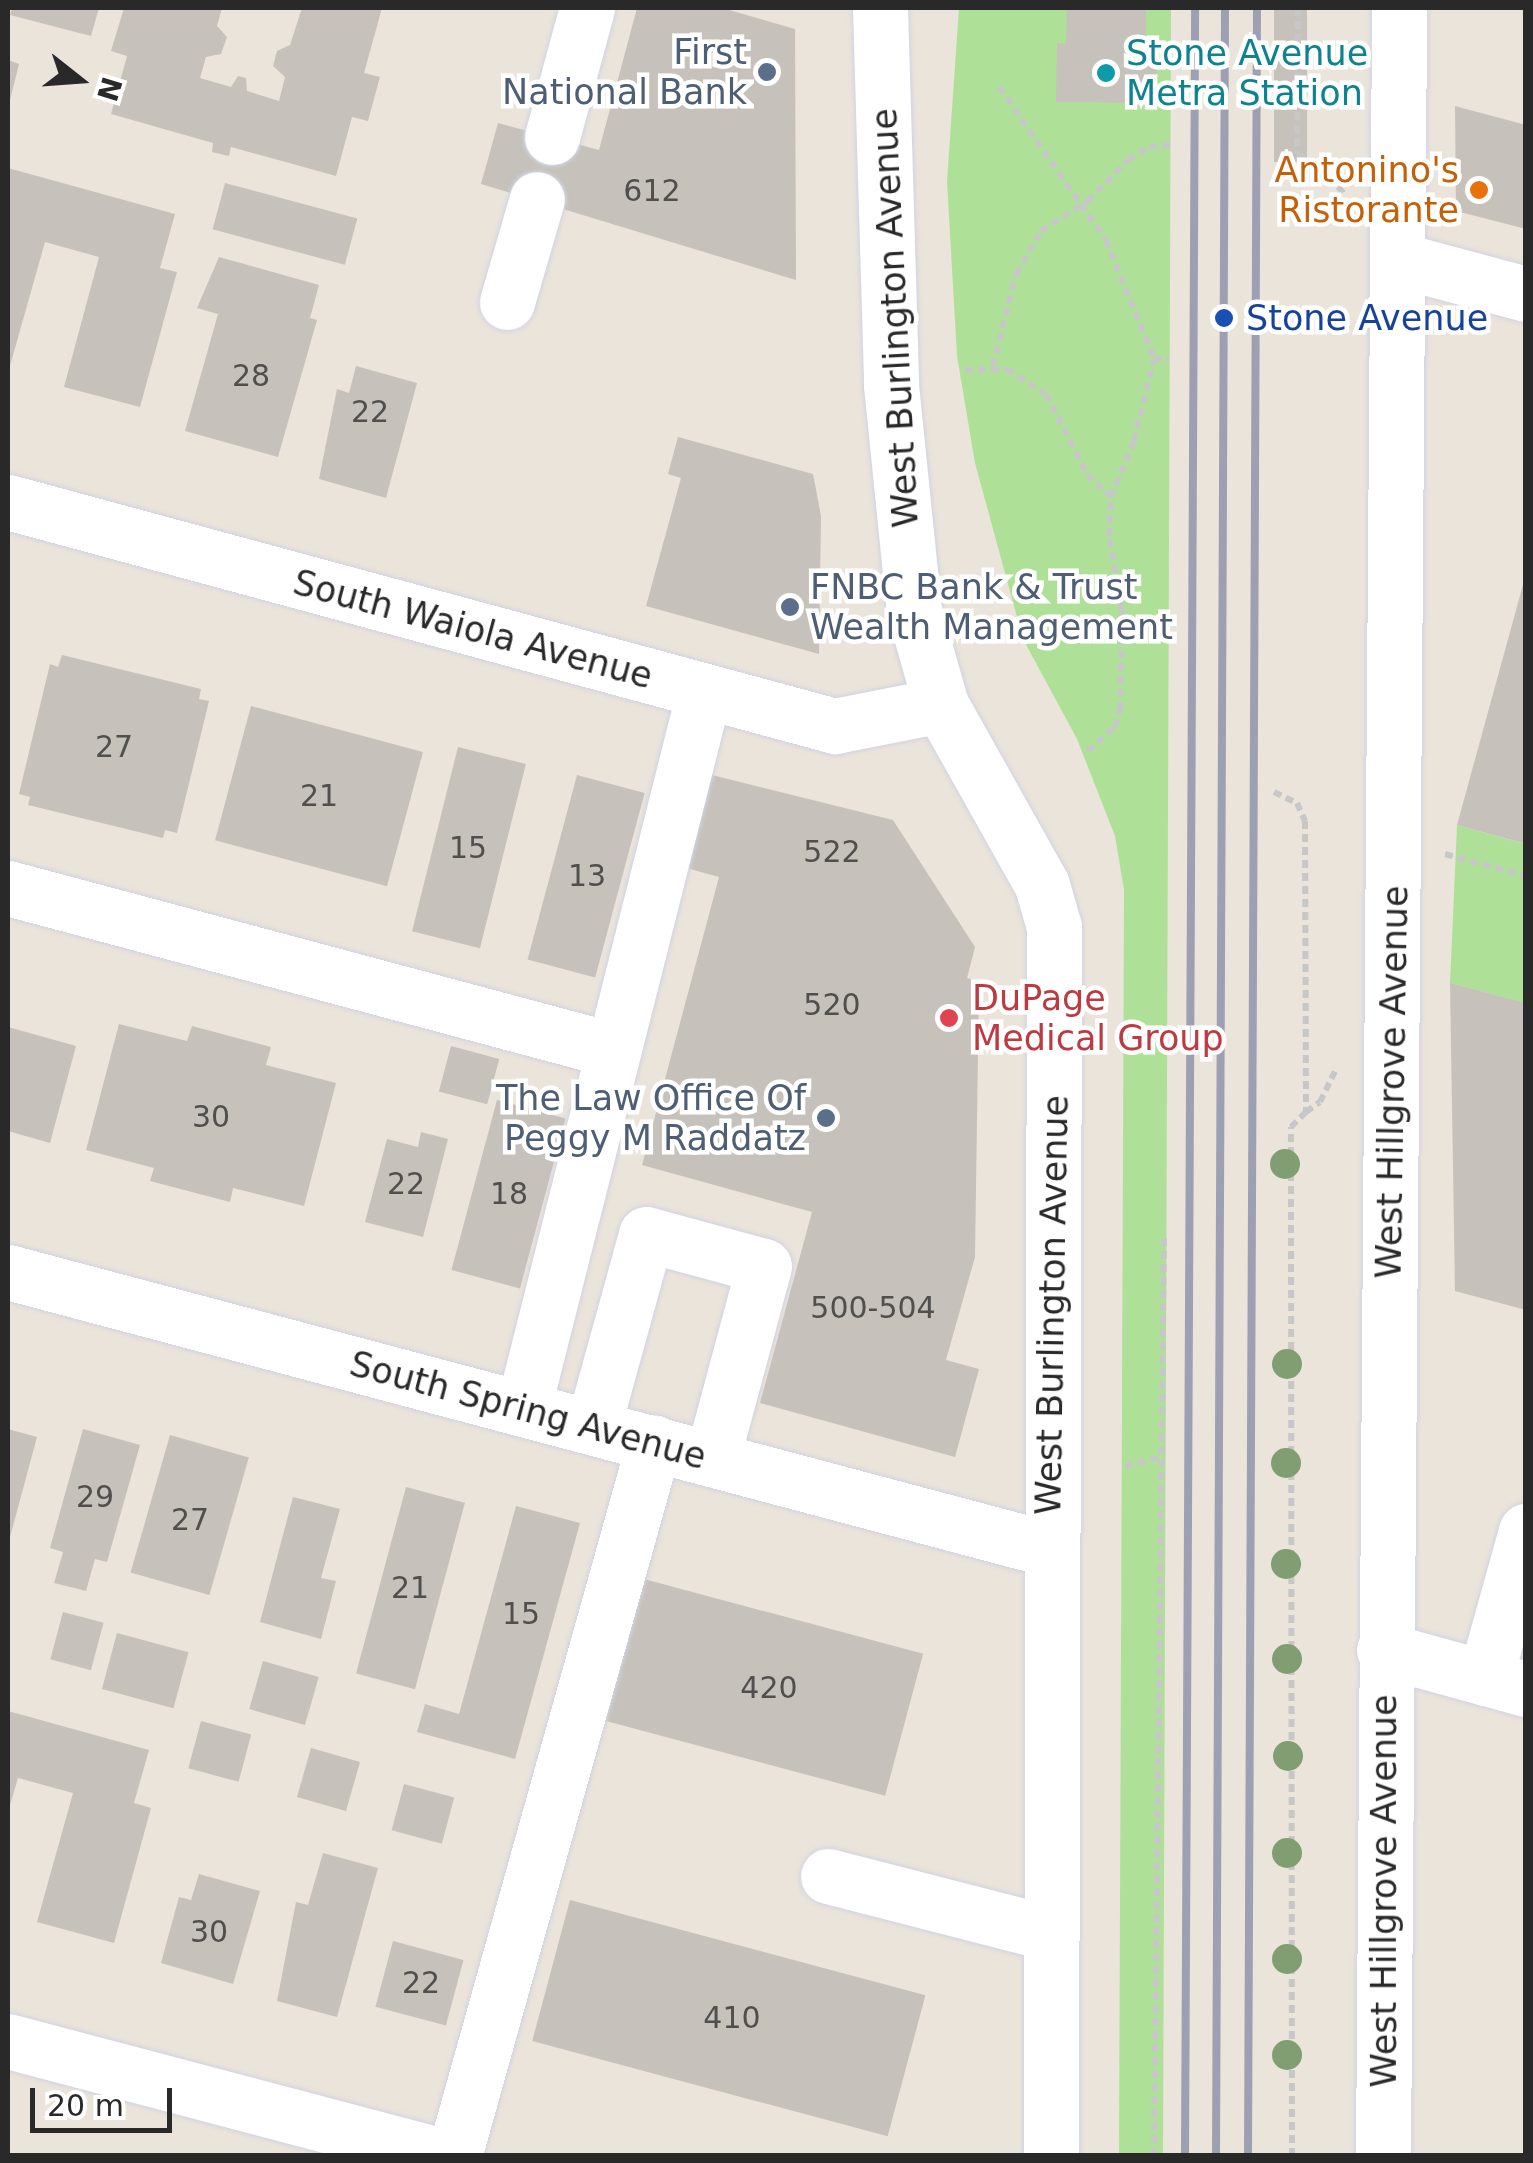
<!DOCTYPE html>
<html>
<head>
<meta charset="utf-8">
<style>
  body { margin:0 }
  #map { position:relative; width:1533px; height:2163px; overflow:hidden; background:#ebe4da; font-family:"DejaVu Sans",sans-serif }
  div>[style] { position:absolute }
  .green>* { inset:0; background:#aee197 }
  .building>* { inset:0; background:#c6c1ba; transform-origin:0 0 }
  .path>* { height:6px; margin-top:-3px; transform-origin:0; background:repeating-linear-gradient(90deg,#c7c7c7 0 8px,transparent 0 13px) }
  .roads { filter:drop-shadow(0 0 2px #d0d3e2) drop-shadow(0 0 2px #d0d3e2) }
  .minor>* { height:55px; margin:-27.5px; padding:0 27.5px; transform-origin:27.5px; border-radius:27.5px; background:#fff }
  .rail>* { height:8px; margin:-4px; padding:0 4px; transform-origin:4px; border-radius:4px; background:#9da0b3 }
  .trees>* { width:30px; height:30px; margin:-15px; border-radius:50%; background:#809e71 }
  .dots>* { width:28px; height:28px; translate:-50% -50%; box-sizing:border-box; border:5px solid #fff; border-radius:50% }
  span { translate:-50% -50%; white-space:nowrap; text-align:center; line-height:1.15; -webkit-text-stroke:9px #fff; paint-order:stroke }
  .number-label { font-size:30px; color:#504f4d }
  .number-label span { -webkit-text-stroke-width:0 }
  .service-label { font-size:35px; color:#4e5e75 }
  .right { translate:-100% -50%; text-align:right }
  .left { translate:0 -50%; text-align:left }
  .culture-label { font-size:35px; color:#0d838f }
  .food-label { font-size:35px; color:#c56008 }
  .street-label { font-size:35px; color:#292929 }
  .transit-label { font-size:35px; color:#164399 }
  .health-label { font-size:35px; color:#be3a42 }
  .frame { position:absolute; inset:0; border:10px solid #292929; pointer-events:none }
  .north { position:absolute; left:30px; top:30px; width:100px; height:100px; -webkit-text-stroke:8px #fff; paint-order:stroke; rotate:107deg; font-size:28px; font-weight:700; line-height:40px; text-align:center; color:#292929 }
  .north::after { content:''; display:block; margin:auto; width:35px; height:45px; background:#292929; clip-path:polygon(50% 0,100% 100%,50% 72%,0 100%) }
  .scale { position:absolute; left:30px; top:2088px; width:142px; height:45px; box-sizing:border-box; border:5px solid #292929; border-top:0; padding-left:12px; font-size:30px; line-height:35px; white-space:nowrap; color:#292929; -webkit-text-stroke:8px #fff; paint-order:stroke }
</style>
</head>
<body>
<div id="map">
  <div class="green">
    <i style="clip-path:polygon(959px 8px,1171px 8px,1163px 2155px,1119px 2155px,1124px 890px,1115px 836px,1077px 739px,1023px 639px,975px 463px,957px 356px,947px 181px)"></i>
    <i style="clip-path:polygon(1457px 825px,1525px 844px,1525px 1003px,1450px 983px)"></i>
  </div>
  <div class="building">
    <i style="clip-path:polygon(12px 8px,99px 8px,91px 36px,10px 15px)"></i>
    <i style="clip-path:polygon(124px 8px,222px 8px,217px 26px,227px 37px,221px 54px,206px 57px,200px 78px,231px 87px,238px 76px,246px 78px,247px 91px,279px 101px,285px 77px,273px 66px,277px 51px,290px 45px,302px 8px,382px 8px,364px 73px,380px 77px,368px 121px,352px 117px,336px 176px,231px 147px,229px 156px,212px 152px,213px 143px,111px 114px,127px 56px,111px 51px)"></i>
    <i style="clip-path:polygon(637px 8px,722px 8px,795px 29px,796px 280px,481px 184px,498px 123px,599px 150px)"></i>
    <i style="clip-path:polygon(1067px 8px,1146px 8px,1146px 44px,1157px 44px,1156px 103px,1056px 102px,1057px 43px,1066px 44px)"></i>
    <i style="left:1274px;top:8px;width:33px;height:154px"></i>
    <i style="clip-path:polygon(8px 60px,19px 64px,9px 104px,8px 103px)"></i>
    <i style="clip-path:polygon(1455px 106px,1526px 125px,1526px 229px,1456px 211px)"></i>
    <i style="clip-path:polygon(8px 168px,175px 214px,160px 268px,177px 272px,140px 407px,64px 387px,99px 257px,45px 242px,8px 373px)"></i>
    <i style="left:225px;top:183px;width:137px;height:48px;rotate:15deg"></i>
    <i style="clip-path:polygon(219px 257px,319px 285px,310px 318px,317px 320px,278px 457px,185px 431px,218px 314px,197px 308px)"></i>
    <i style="clip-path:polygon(356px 366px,417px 383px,386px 498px,319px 479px,337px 389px,349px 393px)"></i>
    <i style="clip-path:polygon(678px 437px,813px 474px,821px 516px,819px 654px,646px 606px,681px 478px,668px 474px)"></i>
    <i style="clip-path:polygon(1524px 581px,1526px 581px,1526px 844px,1457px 825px)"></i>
    <i style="clip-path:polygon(62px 655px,201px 689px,199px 699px,209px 701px,177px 833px,165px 830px,163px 838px,28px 805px,30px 797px,19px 794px,50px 664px,58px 667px)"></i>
    <i style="left:251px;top:706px;width:178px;height:139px;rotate:15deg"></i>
    <i style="left:458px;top:747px;width:70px;height:190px;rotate:14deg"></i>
    <i style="clip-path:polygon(704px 773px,893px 820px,975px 947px,967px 978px,979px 982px,975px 1257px,946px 1360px,979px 1369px,955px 1457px,760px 1403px,812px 1212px,642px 1165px,719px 877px,679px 866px)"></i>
    <i style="left:577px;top:775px;width:70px;height:191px;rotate:15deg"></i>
    <i style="clip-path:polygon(1450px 983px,1526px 1003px,1526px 1310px,1455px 1291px)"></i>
    <i style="clip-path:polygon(119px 1024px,187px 1041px,192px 1026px,271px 1047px,266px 1065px,336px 1083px,304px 1206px,233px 1188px,230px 1202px,150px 1181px,154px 1168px,86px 1150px)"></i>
    <i style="clip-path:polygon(8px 1027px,76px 1046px,50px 1143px,8px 1131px)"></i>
    <i style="left:451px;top:1046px;width:50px;height:47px;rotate:15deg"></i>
    <i style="left:497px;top:1100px;width:71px;height:176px;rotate:15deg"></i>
    <i style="clip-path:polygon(421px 1132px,448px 1139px,423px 1237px,365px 1222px,387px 1139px,418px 1147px)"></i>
    <i style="clip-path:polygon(8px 1429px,37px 1437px,9px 1541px,8px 1540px)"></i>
    <i style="clip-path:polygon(83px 1429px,140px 1445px,107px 1562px,95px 1559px,86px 1591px,54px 1583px,63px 1552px,50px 1548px)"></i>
    <i style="left:170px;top:1435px;width:82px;height:143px;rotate:16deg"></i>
    <i style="left:406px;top:1487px;width:61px;height:193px;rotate:15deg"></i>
    <i style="clip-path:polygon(293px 1497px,340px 1509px,321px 1578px,336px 1581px,321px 1639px,260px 1622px)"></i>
    <i style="clip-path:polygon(516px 1506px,580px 1523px,515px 1759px,417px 1732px,425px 1704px,459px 1714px)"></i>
    <i style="left:644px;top:1579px;width:289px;height:147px;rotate:15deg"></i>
    <i style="left:63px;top:1612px;width:42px;height:49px;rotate:15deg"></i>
    <i style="left:117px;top:1633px;width:74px;height:58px;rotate:15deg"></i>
    <i style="left:263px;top:1661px;width:58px;height:50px;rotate:16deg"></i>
    <i style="clip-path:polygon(8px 1711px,149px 1750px,134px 1803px,151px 1808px,114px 1943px,37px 1922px,73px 1793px,18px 1778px,8px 1812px)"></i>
    <i style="left:201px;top:1721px;width:52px;height:49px;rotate:15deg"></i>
    <i style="left:311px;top:1748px;width:51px;height:51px;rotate:16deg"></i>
    <i style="left:404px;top:1784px;width:52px;height:48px;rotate:15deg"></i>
    <i style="clip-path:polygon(323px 1853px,378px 1868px,337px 2017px,277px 2001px,296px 1902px,308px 1905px)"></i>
    <i style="clip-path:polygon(199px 1874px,260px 1891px,233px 1984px,161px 1963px,179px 1897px,191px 1900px)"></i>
    <i style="left:570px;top:1900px;width:368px;height:146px;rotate:15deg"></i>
    <i style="left:393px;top:1941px;width:73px;height:68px;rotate:15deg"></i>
  </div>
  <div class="path">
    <i style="left:1298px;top:8px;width:146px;rotate:90.4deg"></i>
    <i style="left:1297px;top:154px;width:28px;rotate:26deg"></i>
    <i style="left:1322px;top:166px;width:36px;rotate:52deg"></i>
    <i style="left:999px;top:87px;width:187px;rotate:55deg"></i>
    <i style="left:1106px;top:240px;width:128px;rotate:68deg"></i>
    <i style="left:993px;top:366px;width:95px;rotate:-76deg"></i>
    <i style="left:1016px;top:274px;width:50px;rotate:-59.8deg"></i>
    <i style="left:1041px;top:231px;width:56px;rotate:-32.6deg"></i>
    <i style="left:1088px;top:201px;width:57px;rotate:-45.7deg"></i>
    <i style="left:1128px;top:160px;width:25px;rotate:-32deg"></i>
    <i style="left:1149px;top:147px;width:22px;rotate:-5deg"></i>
    <i style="left:965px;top:370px;width:42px;rotate:-1.4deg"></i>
    <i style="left:1007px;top:369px;width:46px;rotate:32.7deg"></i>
    <i style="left:1046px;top:394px;width:90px;rotate:62.9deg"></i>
    <i style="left:1087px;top:474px;width:33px;rotate:44deg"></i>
    <i style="left:1088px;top:751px;width:36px;rotate:-42deg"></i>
    <i style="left:1115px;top:727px;width:18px;rotate:-74deg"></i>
    <i style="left:1120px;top:710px;width:99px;rotate:-88.8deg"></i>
    <i style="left:1122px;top:611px;width:76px;rotate:-99.8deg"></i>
    <i style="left:1109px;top:536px;width:39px;rotate:-87deg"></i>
    <i style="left:1111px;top:497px;width:61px;rotate:-67.7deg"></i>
    <i style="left:1134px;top:441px;width:84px;rotate:-76.3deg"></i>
    <i style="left:1154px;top:359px;width:15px"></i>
    <i style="left:1274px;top:792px;width:25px;rotate:26deg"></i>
    <i style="left:1297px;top:803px;width:20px;rotate:66deg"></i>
    <i style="left:1305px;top:821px;width:291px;rotate:89.8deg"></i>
    <i style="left:1306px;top:1112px;width:17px;rotate:-36deg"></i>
    <i style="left:1320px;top:1102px;width:34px;rotate:-64deg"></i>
    <i style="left:1445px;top:854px;width:84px;rotate:15.2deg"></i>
    <i style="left:1125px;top:1466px;width:38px;rotate:-14deg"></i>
    <i style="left:1154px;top:2156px;width:922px;rotate:-89.38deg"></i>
    <i style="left:1292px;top:2156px;width:1029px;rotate:-90.06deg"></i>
    <i style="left:1291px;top:1127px;width:21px;rotate:-45deg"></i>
  </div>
  <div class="roads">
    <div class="minor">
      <i style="left:880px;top:8px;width:377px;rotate:88.3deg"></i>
      <i style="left:891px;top:385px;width:226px;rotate:84.2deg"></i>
      <i style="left:914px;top:610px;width:99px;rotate:74.1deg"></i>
      <i style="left:941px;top:705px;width:206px;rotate:60.7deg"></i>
      <i style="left:1042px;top:885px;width:44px;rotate:74.1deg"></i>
      <i style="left:1054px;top:927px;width:1229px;rotate:90.14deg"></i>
      <i style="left:552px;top:137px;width:134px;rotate:-74.8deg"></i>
      <i style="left:1399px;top:260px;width:131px;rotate:15deg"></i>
      <i style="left:507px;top:302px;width:107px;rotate:-73.8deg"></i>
      <i style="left:8px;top:502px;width:857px;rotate:15.16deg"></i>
      <i style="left:835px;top:726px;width:108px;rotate:-11.2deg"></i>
      <i style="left:8px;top:888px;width:626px;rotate:14.99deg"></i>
      <i style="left:8px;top:1272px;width:1077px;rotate:14.9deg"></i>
      <i style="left:523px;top:1409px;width:739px;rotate:-75.83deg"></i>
      <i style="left:593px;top:1427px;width:200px;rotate:-74.6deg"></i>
      <i style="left:646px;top:1234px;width:122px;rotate:15.2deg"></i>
      <i style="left:764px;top:1266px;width:200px;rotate:105.1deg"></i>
      <i style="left:1384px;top:1650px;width:147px;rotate:15.4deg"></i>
      <i style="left:1485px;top:1678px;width:153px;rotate:-74.4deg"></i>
      <i style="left:828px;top:1876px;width:229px;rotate:14.4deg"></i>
      <i style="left:8px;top:2041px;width:450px;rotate:14.8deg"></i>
      <i style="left:454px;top:2156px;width:741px;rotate:-74.33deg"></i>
      <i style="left:1383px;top:2156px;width:2148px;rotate:-89.57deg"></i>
    </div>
  </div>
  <div class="rail">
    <i style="left:1185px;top:2156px;width:2148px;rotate:-89.73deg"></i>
    <i style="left:1216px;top:2156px;width:2148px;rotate:-89.76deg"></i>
    <i style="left:1248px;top:2156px;width:2148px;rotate:-89.76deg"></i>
  </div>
  <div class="trees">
    <i style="left:1285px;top:1164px"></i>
    <i style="left:1287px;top:1364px"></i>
    <i style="left:1286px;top:1463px"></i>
    <i style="left:1286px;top:1564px"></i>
    <i style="left:1287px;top:1659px"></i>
    <i style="left:1288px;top:1756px"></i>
    <i style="left:1287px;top:1853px"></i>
    <i style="left:1287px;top:1959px"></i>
    <i style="left:1287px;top:2055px"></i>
  </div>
  <div class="dots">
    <i style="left:767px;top:72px;background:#5c6f8a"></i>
    <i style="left:1106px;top:73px;background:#0f9aa8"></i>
    <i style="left:1479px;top:190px;background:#e8710a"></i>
    <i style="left:1224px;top:318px;background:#1a4fb4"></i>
    <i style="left:790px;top:607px;background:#5c6f8a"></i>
    <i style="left:949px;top:1018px;background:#e0444e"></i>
    <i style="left:826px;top:1118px;background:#5c6f8a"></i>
  </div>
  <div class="number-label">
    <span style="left:652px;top:191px">612</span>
    <span style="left:251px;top:376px">28</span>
    <span style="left:370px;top:412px">22</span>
    <span style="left:114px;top:747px">27</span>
    <span style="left:319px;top:796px">21</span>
    <span style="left:468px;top:848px">15</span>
    <span style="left:832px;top:852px">522</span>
    <span style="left:587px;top:876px">13</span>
    <span style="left:832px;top:1005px">520</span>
    <span style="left:211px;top:1117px">30</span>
    <span style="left:406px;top:1184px">22</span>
    <span style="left:509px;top:1194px">18</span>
    <span style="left:873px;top:1308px">500-504</span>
    <span style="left:95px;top:1497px">29</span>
    <span style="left:190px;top:1520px">27</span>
    <span style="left:410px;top:1588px">21</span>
    <span style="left:521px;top:1614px">15</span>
    <span style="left:769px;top:1688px">420</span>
    <span style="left:209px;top:1932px">30</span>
    <span style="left:421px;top:1983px">22</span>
    <span style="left:732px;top:2018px">410</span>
  </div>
  <div class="service-label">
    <span class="right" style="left:747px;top:72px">First<br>National Bank</span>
    <span class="left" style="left:810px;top:607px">FNBC Bank &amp; Trust<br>Wealth Management</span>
    <span class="right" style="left:806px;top:1118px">The Law Office Of<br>Peggy M Raddatz</span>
  </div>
  <div class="culture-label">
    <span class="left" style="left:1126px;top:73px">Stone Avenue<br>Metra Station</span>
  </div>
  <div class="food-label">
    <span class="right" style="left:1459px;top:190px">Antonino's<br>Ristorante</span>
  </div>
  <div class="street-label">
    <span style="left:895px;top:318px;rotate:-93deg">West Burlington Avenue</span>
    <span style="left:473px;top:629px;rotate:15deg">South Waiola Avenue</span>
    <span style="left:1392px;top:1082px;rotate:-89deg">West Hillgrove Avenue</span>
    <span style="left:1052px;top:1305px;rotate:-89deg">West Burlington Avenue</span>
    <span style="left:528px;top:1410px;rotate:15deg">South Spring Avenue</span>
    <span style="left:1384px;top:1891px;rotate:-90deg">West Hillgrove Avenue</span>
  </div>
  <div class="transit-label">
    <span class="left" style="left:1246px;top:318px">Stone Avenue</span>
  </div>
  <div class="health-label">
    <span class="left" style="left:972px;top:1018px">DuPage<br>Medical Group</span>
  </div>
  <div class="frame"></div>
  <div class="north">N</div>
  <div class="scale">20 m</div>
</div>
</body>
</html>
